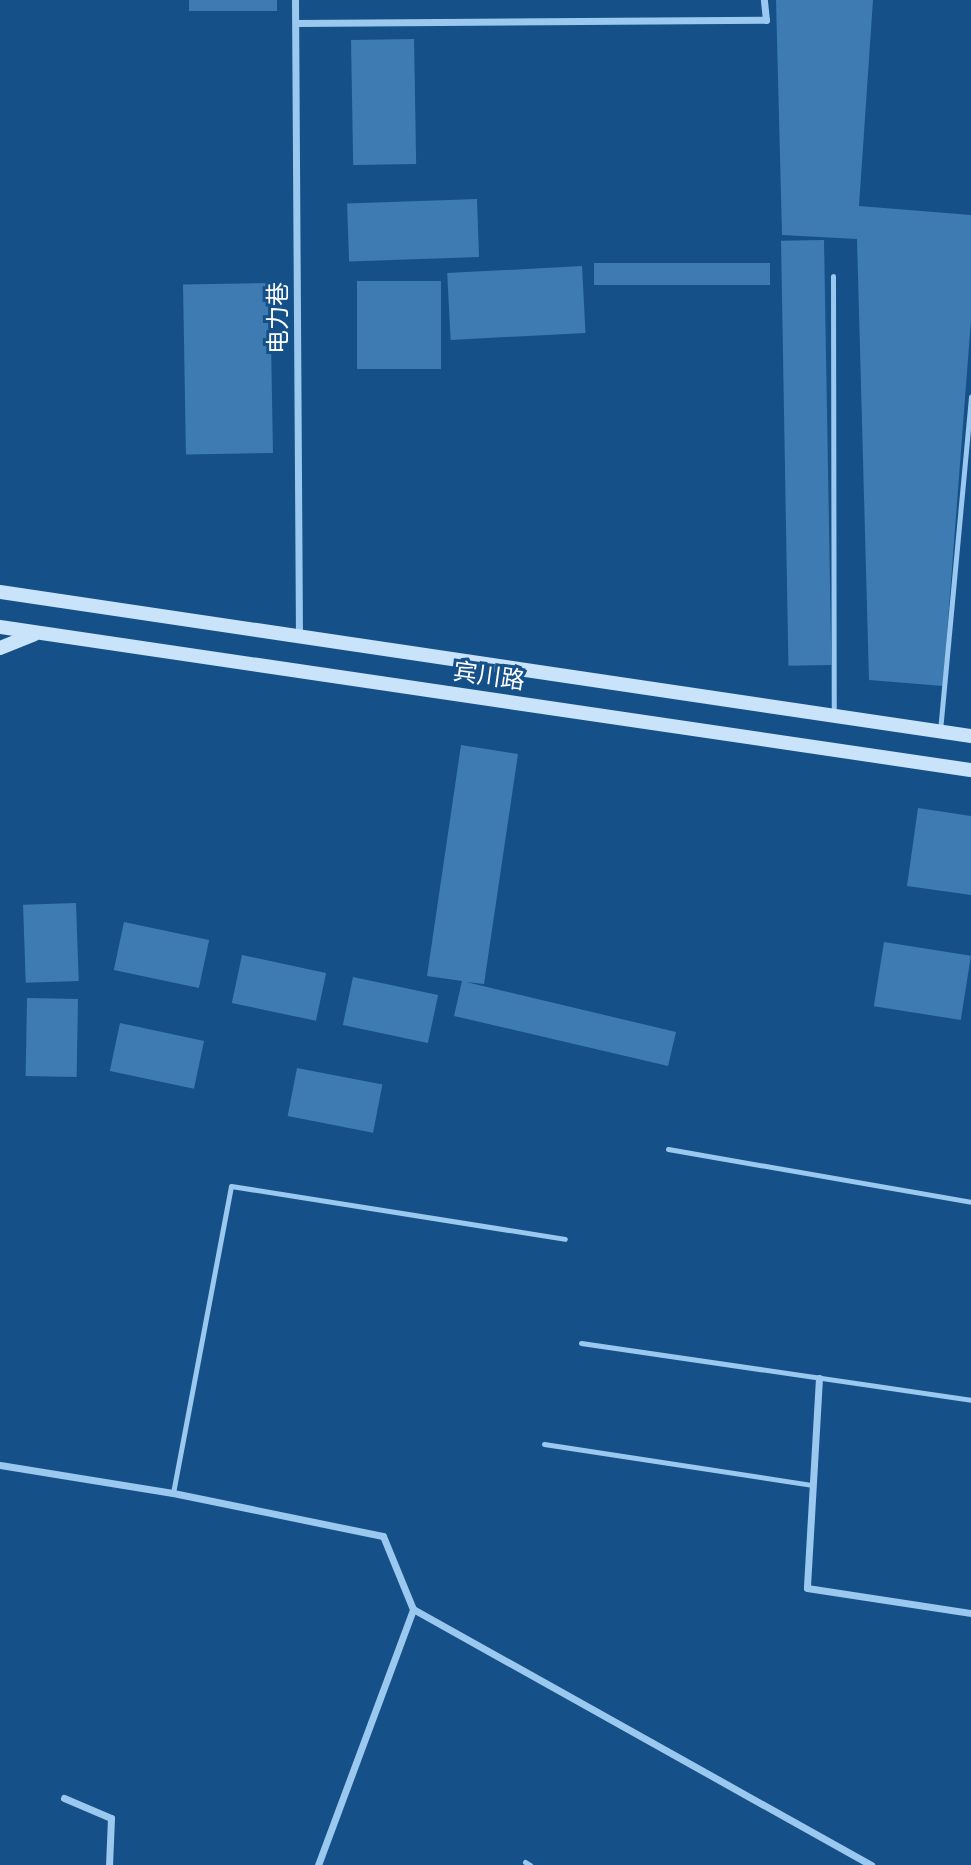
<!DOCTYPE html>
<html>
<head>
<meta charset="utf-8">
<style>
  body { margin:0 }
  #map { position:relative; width:971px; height:1865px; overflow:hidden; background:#155188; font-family:"PT Sans","Noto Sans SC",sans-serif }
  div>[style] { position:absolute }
  .building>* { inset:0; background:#3d7bb2; transform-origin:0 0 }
  .lane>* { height:5px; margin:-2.5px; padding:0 2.5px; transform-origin:2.5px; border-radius:2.5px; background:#9bc8ef }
  .street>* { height:7px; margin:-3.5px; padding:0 3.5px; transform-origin:3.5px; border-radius:3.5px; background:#9bc8ef }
  .secondary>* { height:14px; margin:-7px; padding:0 7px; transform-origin:7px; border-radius:7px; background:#c9e3fa }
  span { translate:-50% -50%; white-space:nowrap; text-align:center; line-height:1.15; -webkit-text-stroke:6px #155188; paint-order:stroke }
  .street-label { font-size:24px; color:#fff }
</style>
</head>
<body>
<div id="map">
  <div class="building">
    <i style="left:189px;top:0;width:88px;height:11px"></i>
    <i style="clip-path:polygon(776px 0,873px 0,859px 206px,971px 215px,971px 320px,943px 686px,869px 680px,857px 239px,782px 235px)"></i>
    <i style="left:414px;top:39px;width:125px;height:63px;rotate:89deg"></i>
    <i style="left:477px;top:199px;width:58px;height:130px;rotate:88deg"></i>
    <i style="left:824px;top:240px;width:425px;height:43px;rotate:89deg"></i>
    <i style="left:770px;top:263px;width:22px;height:176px;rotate:90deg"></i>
    <i style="left:582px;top:266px;width:67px;height:135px;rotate:87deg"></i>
    <i style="left:357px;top:281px;width:84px;height:88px"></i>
    <i style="left:270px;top:283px;width:170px;height:87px;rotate:89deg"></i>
    <i style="clip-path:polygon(461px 745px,518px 754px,484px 984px,466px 982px,676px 1032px,668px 1066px,454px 1016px,462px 981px,427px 976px)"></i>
    <i style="clip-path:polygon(918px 808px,971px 816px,971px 895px,907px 886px)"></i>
    <i style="left:76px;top:903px;width:78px;height:53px;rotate:88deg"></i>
    <i style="left:124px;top:922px;width:87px;height:49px;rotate:12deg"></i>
    <i style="left:884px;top:942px;width:88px;height:65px;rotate:9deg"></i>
    <i style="left:242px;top:955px;width:86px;height:49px;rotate:12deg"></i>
    <i style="left:353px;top:977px;width:87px;height:49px;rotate:12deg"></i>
    <i style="left:27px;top:998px;width:51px;height:78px;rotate:1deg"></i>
    <i style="left:120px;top:1023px;width:86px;height:49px;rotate:12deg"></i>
    <i style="left:297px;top:1068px;width:87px;height:49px;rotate:11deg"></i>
  </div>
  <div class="lane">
    <i style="left:833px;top:276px;width:437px;rotate:89.9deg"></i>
    <i style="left:940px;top:731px;width:336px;rotate:-84.7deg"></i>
    <i style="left:668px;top:1149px;width:308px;rotate:9.9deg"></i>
    <i style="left:581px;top:1343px;width:394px;rotate:8.3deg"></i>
    <i style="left:544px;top:1444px;width:272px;rotate:8.7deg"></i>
    <i style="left:173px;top:1493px;width:312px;rotate:-79.3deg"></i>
    <i style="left:231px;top:1186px;width:338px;rotate:9deg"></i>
    <i style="left:525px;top:1862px;width:6px;rotate:31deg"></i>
  </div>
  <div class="street">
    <i style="left:295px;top:0;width:636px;rotate:89.64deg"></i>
    <i style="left:296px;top:23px;width:470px;rotate:-0.4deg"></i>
    <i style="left:766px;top:20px;width:20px;rotate:-96deg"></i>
    <i style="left:819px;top:1378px;width:210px;rotate:93.3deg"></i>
    <i style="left:807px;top:1588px;width:166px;rotate:8.7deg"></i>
    <i style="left:0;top:1465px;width:175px;rotate:9.2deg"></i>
    <i style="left:173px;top:1493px;width:214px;rotate:11.6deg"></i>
    <i style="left:383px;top:1536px;width:79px;rotate:67.7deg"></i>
    <i style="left:413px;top:1609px;width:525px;rotate:29.2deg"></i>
    <i style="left:64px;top:1798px;width:51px;rotate:23.1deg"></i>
    <i style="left:111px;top:1818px;width:47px;rotate:92.4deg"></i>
    <i style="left:318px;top:1865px;width:273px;rotate:-69.6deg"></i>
  </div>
  <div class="secondary">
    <i style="left:0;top:592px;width:982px;rotate:8.44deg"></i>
    <i style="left:0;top:627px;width:981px;rotate:8.38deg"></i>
    <i style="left:0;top:648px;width:37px;rotate:-22deg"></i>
  </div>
  <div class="street-label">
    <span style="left:278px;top:318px;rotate:-90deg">电力巷</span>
    <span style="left:489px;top:676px;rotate:8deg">宾川路</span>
  </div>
</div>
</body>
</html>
